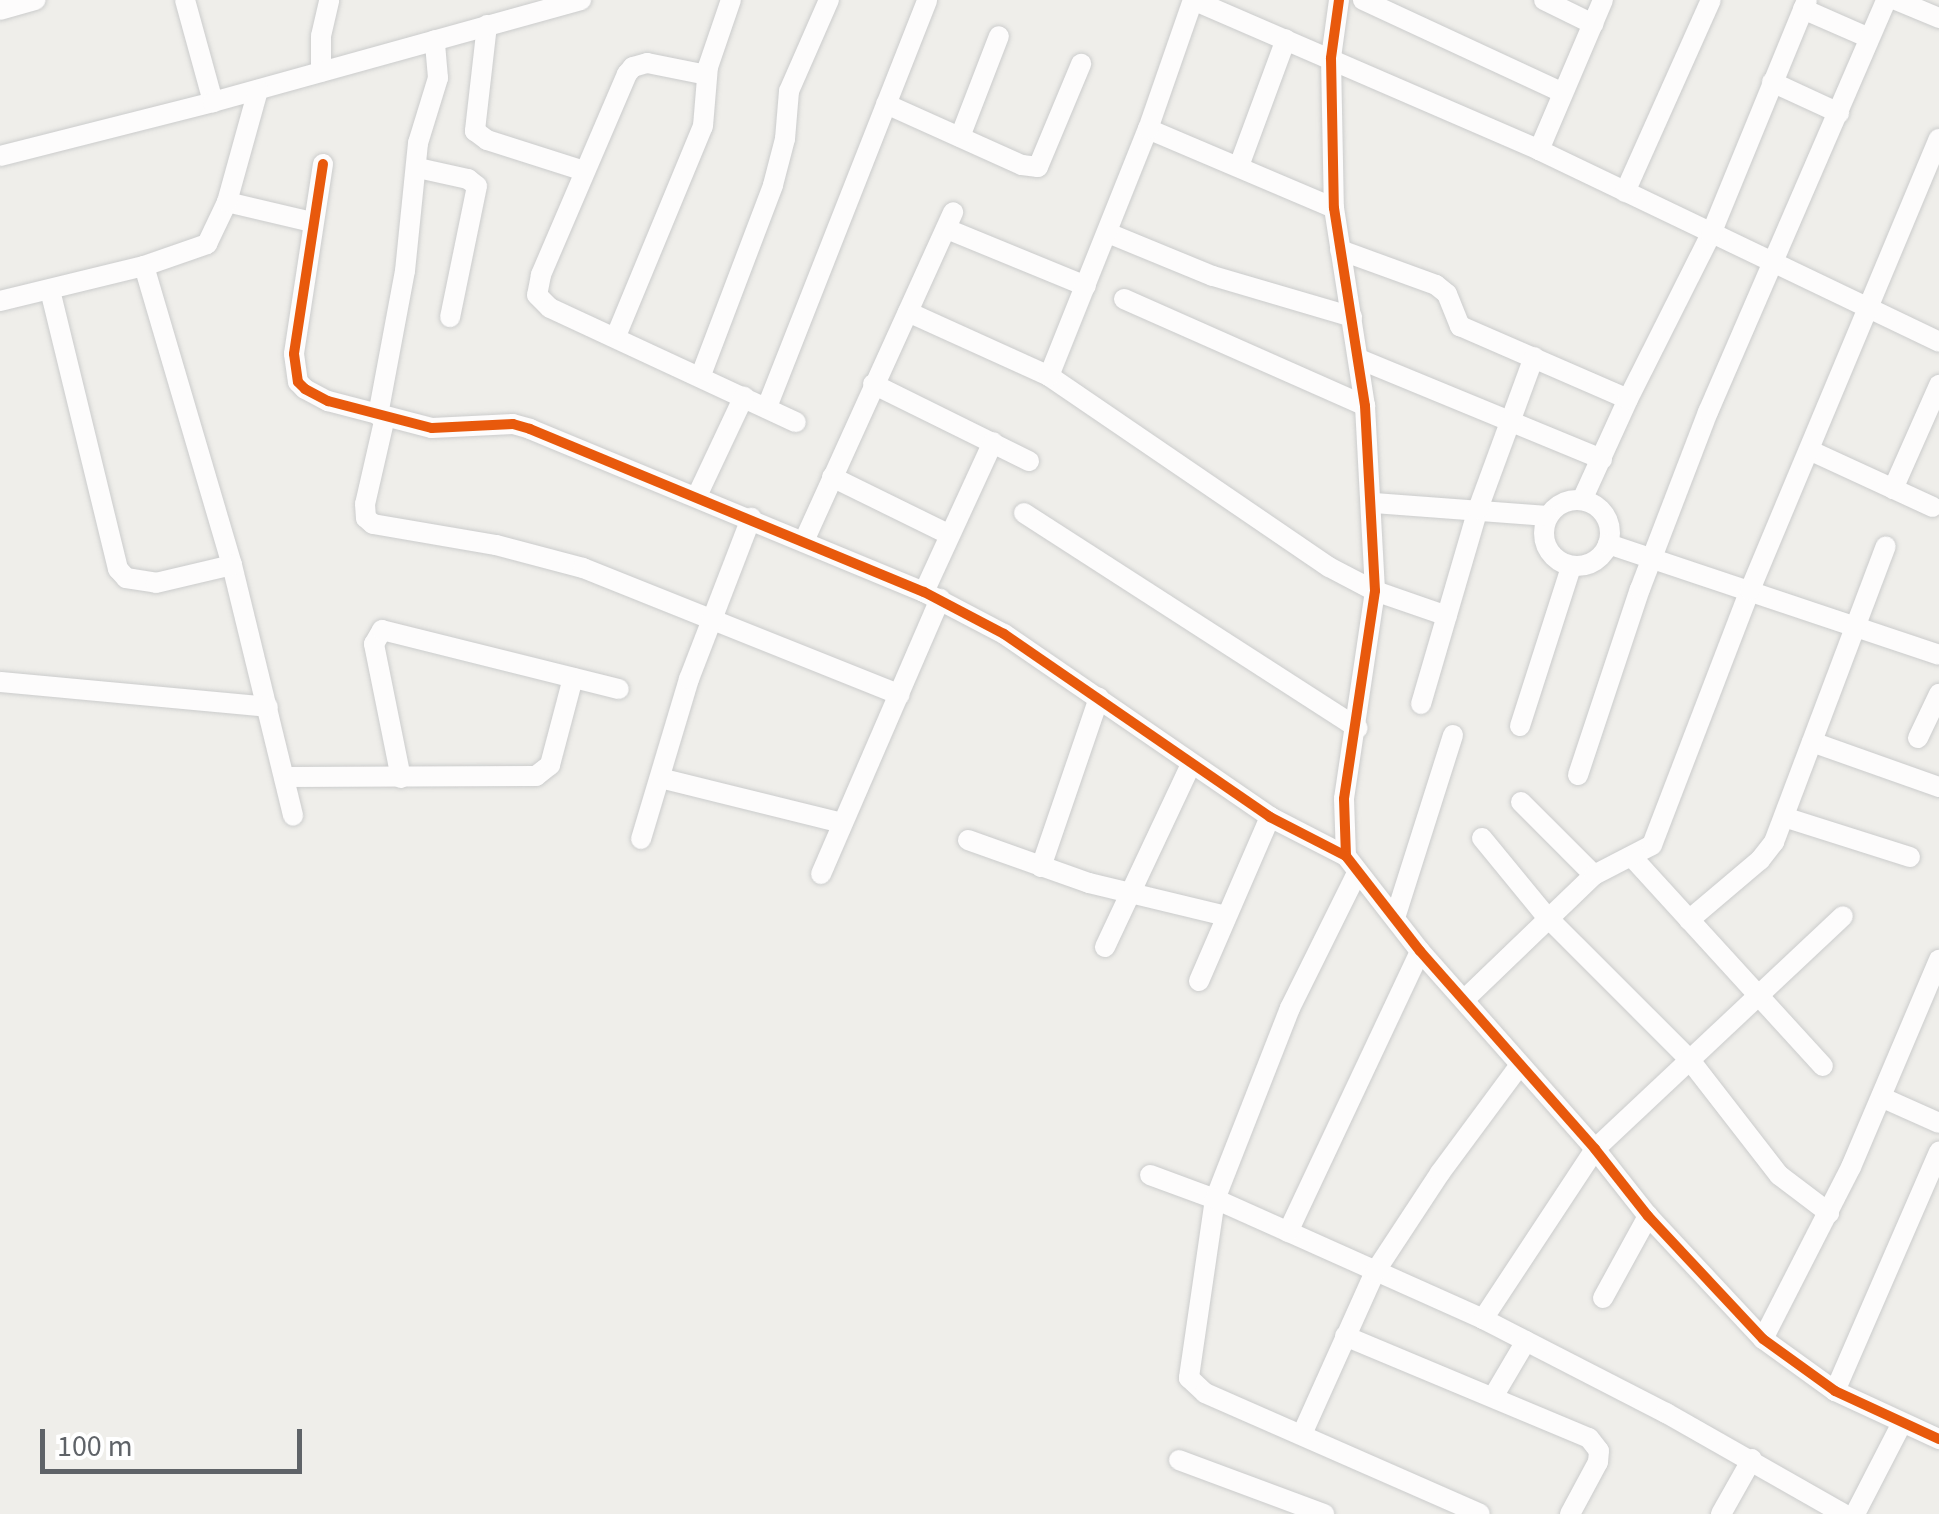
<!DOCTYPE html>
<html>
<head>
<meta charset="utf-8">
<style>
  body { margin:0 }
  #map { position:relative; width:1939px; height:1514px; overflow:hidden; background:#efeeea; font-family:"Source Sans 3",sans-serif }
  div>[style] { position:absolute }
  .roads { filter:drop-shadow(0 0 2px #cbcccc) drop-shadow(0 0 2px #cbcccc) }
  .street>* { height:20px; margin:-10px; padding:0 10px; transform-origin:10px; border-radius:10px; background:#fdfcfc }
  .street>.ring { margin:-10px; padding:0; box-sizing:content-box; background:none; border:20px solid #fdfcfc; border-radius:50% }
  .cycleway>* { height:10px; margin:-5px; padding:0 5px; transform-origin:5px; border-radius:5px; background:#e8590c }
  span { translate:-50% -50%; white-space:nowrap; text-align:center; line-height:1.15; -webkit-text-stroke:8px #fff; paint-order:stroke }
  .scale { position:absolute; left:40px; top:1429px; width:262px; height:45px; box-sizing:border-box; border:5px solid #5f6368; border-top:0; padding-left:12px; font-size:30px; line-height:35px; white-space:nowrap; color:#5f6368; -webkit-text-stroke:8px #fff; paint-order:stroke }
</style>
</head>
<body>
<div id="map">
  <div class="roads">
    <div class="street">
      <i style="left:185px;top:0;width:106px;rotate:74.6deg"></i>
      <i style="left:1193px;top:0;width:377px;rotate:23.4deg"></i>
      <i style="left:1539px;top:150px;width:444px;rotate:25.6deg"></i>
      <i style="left:1339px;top:0;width:59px;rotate:97.9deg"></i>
      <i style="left:1331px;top:58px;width:150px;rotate:88.9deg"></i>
      <i style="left:1334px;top:208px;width:200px;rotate:81.1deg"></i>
      <i style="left:1365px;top:406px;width:185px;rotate:86.9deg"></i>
      <i style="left:1375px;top:591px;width:210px;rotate:98.5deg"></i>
      <i style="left:1344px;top:799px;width:57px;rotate:88deg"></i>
      <i style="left:1346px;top:856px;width:120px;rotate:52.1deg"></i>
      <i style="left:1420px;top:951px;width:264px;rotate:48.5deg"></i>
      <i style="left:1595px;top:1149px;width:85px;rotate:51.7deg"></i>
      <i style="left:1648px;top:1216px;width:168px;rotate:46.9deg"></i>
      <i style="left:1763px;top:1339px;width:89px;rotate:35.8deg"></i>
      <i style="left:1835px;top:1391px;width:115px;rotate:24.8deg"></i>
      <i style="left:1363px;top:0;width:218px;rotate:24.9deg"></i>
      <i style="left:1544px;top:0;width:55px;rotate:26.1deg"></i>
      <i style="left:1896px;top:0;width:47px;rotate:22.7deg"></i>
      <i style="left:1803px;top:9px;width:72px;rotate:23.7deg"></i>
      <i style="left:0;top:10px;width:37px;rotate:-16deg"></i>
      <i style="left:487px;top:25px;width:107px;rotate:96.5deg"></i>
      <i style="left:475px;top:131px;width:15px;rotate:37deg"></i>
      <i style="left:487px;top:140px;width:102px;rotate:17.7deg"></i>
      <i style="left:321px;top:72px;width:36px;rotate:-90deg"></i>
      <i style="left:321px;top:36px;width:37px;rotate:-77deg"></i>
      <i style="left:707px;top:75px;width:61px;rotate:-168.7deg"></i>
      <i style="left:647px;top:63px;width:15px;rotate:164deg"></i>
      <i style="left:633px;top:67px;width:9px;rotate:131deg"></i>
      <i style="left:627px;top:74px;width:219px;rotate:113.2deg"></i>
      <i style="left:541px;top:275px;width:20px;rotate:101deg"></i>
      <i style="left:537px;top:295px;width:18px;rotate:45deg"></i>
      <i style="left:550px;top:308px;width:271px;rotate:24.9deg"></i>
      <i style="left:1772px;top:82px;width:74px;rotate:24.8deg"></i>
      <i style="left:886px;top:104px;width:149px;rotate:24.2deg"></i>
      <i style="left:1022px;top:165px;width:16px;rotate:7deg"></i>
      <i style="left:1038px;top:167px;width:112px;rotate:-67.3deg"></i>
      <i style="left:1148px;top:129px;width:202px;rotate:23deg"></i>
      <i style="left:960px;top:137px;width:108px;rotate:-68.9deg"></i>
      <i style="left:1539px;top:150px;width:163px;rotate:-66.9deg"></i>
      <i style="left:0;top:156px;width:220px;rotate:-14.2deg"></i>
      <i style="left:213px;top:102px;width:382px;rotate:-15.5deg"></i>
      <i style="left:323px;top:164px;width:192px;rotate:98.7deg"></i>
      <i style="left:294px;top:354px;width:28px;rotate:82deg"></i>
      <i style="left:298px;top:382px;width:10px;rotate:45deg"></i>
      <i style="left:305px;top:389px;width:26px;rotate:28deg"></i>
      <i style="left:328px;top:401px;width:107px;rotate:14.6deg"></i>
      <i style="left:432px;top:428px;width:81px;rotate:-2.8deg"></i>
      <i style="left:513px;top:424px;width:18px;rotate:16deg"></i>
      <i style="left:530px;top:429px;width:426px;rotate:22.5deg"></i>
      <i style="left:924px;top:592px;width:90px;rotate:27.7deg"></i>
      <i style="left:1004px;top:634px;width:323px;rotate:34.5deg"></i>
      <i style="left:1270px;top:817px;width:85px;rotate:27.2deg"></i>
      <i style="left:1239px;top:166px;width:135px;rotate:-69.7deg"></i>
      <i style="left:418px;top:168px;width:51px;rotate:12.4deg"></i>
      <i style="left:468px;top:179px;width:11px;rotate:38deg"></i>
      <i style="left:477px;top:186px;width:134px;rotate:101.6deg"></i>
      <i style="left:1625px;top:192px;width:210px;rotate:-65.9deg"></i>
      <i style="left:227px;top:202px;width:87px;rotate:13.2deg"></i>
      <i style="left:947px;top:229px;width:150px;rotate:22.3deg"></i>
      <i style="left:1108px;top:233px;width:113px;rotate:22.3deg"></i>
      <i style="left:1213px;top:276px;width:145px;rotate:16.4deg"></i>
      <i style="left:1340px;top:250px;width:102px;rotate:20deg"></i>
      <i style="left:1436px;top:285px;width:14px;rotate:39deg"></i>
      <i style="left:1447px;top:294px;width:35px;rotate:68deg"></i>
      <i style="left:1460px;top:326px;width:183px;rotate:23.5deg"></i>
      <i style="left:144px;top:266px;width:312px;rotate:73.6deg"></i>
      <i style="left:232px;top:565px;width:258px;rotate:76.3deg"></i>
      <i style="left:50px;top:290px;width:287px;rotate:76.3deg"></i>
      <i style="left:118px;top:569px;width:12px;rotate:48deg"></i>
      <i style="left:126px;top:578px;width:30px;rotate:9deg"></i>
      <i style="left:156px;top:583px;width:78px;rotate:-13.3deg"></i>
      <i style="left:1124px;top:299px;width:264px;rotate:23.9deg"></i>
      <i style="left:0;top:301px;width:148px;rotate:-13.7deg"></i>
      <i style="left:144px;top:266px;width:67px;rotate:-19.2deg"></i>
      <i style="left:207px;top:244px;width:47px;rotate:-64.5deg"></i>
      <i style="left:227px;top:202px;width:116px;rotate:-74.5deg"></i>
      <i style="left:908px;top:312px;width:155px;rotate:24.4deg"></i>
      <i style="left:1049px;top:376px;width:339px;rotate:34.3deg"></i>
      <i style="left:1329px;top:567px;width:52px;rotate:27.6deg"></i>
      <i style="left:1375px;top:591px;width:76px;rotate:19.1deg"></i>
      <i style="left:616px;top:336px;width:227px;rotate:-67.5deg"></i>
      <i style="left:703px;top:126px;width:59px;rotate:-85.2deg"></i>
      <i style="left:708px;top:67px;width:71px;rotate:-71.1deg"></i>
      <i style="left:1359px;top:359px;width:263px;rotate:22.4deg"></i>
      <i style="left:701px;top:375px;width:203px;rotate:-69.2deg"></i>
      <i style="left:773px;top:185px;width:48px;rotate:-75.4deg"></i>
      <i style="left:785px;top:139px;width:48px;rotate:-85.2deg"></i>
      <i style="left:789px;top:91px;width:99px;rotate:-66.3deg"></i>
      <i style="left:1049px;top:376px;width:266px;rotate:-68.2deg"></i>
      <i style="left:1148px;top:129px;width:137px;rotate:-70.8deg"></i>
      <i style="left:873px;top:384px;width:174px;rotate:26.3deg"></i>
      <i style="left:767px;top:407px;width:437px;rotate:-68.5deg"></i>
      <i style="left:378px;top:415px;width:147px;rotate:-79.4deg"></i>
      <i style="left:405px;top:271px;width:129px;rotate:-84.2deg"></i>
      <i style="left:418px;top:143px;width:68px;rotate:-72.9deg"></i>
      <i style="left:438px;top:78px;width:38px;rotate:-95deg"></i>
      <i style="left:385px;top:417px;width:89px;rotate:102.9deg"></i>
      <i style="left:365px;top:504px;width:14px;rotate:86deg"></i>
      <i style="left:366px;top:518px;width:9px;rotate:41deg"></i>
      <i style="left:373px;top:524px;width:125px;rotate:9.7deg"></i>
      <i style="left:496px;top:545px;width:90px;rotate:14.8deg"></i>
      <i style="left:583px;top:568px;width:341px;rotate:21.8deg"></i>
      <i style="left:1809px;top:450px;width:136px;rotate:24.7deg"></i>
      <i style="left:832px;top:477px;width:131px;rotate:26.2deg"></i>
      <i style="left:1893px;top:489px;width:114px;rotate:-66.1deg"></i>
      <i style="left:697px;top:496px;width:110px;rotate:-64.8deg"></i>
      <i class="ring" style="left:1544px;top:500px;width:46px;height:46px"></i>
      <i style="left:1582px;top:500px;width:111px;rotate:-65.5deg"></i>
      <i style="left:1628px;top:399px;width:185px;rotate:-63.3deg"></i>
      <i style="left:1711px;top:234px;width:253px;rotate:-67.7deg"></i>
      <i style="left:1374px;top:503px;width:174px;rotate:4.3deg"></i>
      <i style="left:1024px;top:513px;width:397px;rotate:32.8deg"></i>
      <i style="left:804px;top:541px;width:361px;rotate:-65.6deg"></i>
      <i style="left:1608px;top:544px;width:349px;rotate:18.5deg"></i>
      <i style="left:924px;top:592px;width:165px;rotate:-65.3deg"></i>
      <i style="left:0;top:682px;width:269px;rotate:5.3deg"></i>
      <i style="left:1421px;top:704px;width:203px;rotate:-73.7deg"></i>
      <i style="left:1478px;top:509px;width:162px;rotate:-69.8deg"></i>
      <i style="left:1520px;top:726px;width:167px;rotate:-72.2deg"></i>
      <i style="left:1918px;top:738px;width:49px;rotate:-64.5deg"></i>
      <i style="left:1812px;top:742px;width:135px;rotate:19.5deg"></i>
      <i style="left:1578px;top:775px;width:196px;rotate:-71.6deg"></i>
      <i style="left:1640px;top:589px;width:190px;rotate:-69deg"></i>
      <i style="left:1708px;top:412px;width:449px;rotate:-66.6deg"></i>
      <i style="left:284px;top:777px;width:252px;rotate:-0.2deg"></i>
      <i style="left:536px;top:776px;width:18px;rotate:-38deg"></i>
      <i style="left:550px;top:765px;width:90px;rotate:-75.2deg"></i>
      <i style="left:401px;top:778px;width:137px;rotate:-101.4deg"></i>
      <i style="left:374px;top:644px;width:16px;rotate:-60deg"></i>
      <i style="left:382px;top:630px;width:244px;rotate:14deg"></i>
      <i style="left:660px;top:778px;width:187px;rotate:13.9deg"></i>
      <i style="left:1521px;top:802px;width:103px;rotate:45deg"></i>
      <i style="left:1787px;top:818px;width:129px;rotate:17.6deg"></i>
      <i style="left:1482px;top:838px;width:102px;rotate:50.6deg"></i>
      <i style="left:1547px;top:917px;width:201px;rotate:45deg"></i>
      <i style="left:1689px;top:1059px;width:147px;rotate:52.2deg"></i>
      <i style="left:1779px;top:1175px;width:63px;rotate:37.2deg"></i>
      <i style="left:641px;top:839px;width:167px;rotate:-73.3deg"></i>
      <i style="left:689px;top:679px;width:173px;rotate:-68.9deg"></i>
      <i style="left:968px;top:840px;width:128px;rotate:19.6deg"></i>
      <i style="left:1089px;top:883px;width:141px;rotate:13.5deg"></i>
      <i style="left:1632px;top:857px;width:283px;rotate:47.6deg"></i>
      <i style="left:1041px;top:867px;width:179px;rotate:-71.1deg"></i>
      <i style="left:1357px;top:873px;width:151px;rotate:116.4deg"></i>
      <i style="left:1290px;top:1008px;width:205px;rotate:111.4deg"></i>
      <i style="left:1215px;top:1199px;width:181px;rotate:98.3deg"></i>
      <i style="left:1189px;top:1378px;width:22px;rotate:43deg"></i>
      <i style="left:1205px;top:1393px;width:300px;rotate:23.7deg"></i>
      <i style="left:821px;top:874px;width:300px;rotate:-66.6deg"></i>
      <i style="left:1395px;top:918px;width:192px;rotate:-72.4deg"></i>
      <i style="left:1689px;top:920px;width:93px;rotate:-40.2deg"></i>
      <i style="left:1760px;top:860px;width:23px;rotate:-52deg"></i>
      <i style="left:1774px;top:842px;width:316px;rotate:-69.3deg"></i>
      <i style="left:1105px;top:947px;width:202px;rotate:-64.8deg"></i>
      <i style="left:1199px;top:981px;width:179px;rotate:-66.6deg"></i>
      <i style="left:1464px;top:1000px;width:180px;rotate:-43.9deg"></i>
      <i style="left:1594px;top:875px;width:65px;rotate:-27.3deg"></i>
      <i style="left:1652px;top:845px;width:273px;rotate:-69deg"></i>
      <i style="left:1750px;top:590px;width:489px;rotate:-67.3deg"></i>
      <i style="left:1883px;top:1098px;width:61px;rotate:24.1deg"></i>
      <i style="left:1150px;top:1175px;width:69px;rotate:20.3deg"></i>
      <i style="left:1215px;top:1199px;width:294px;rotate:24.1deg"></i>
      <i style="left:1483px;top:1319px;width:206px;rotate:27.2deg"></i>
      <i style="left:1666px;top:1413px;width:205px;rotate:29.6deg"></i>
      <i style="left:1288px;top:1232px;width:310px;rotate:-64.8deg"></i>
      <i style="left:1603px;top:1298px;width:94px;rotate:-61.2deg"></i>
      <i style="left:1483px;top:1319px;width:204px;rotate:-56.6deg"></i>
      <i style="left:1595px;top:1149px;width:340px;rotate:-43.2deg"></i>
      <i style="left:1345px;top:1336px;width:264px;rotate:22.7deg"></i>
      <i style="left:1589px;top:1438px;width:16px;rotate:52deg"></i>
      <i style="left:1599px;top:1451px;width:11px;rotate:95deg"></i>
      <i style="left:1598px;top:1462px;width:59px;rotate:118.3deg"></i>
      <i style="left:1763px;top:1339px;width:193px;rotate:-62.9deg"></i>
      <i style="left:1851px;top:1167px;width:225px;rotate:-67deg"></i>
      <i style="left:1835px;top:1391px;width:261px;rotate:-66.5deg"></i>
      <i style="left:1493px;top:1397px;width:65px;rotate:-59.5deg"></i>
      <i style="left:1303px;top:1432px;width:175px;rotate:-65.8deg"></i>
      <i style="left:1375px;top:1272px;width:118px;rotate:-56.7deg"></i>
      <i style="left:1440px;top:1173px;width:134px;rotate:-53.5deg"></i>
      <i style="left:1179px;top:1460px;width:155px;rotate:20.4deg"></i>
      <i style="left:1721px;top:1514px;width:63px;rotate:-60.6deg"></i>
      <i style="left:1855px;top:1514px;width:102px;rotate:-62.7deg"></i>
    </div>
  </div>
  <div class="cycleway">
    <i style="left:1339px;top:0;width:59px;rotate:97.9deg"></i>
    <i style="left:1331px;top:58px;width:150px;rotate:88.9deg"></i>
    <i style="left:1334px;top:208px;width:200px;rotate:81.1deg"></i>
    <i style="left:1365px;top:406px;width:185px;rotate:86.9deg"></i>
    <i style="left:1375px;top:591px;width:210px;rotate:98.5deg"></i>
    <i style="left:1344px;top:799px;width:57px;rotate:88deg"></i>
    <i style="left:1346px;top:856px;width:120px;rotate:52.1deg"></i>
    <i style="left:1420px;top:951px;width:264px;rotate:48.5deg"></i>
    <i style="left:1595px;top:1149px;width:85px;rotate:51.7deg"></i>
    <i style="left:1648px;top:1216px;width:168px;rotate:46.9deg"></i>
    <i style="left:1763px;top:1339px;width:89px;rotate:35.8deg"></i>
    <i style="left:1835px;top:1391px;width:115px;rotate:24.8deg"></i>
    <i style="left:323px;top:164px;width:192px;rotate:98.7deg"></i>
    <i style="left:294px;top:354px;width:28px;rotate:82deg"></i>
    <i style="left:298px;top:382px;width:10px;rotate:45deg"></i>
    <i style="left:305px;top:389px;width:26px;rotate:28deg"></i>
    <i style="left:328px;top:401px;width:107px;rotate:14.6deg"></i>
    <i style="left:432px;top:428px;width:81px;rotate:-2.8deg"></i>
    <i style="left:513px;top:424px;width:18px;rotate:16deg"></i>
    <i style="left:530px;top:429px;width:426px;rotate:22.5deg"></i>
    <i style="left:924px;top:592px;width:90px;rotate:27.7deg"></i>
    <i style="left:1004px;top:634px;width:323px;rotate:34.5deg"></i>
    <i style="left:1270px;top:817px;width:85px;rotate:27.2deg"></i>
  </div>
  <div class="scale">100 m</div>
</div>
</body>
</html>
